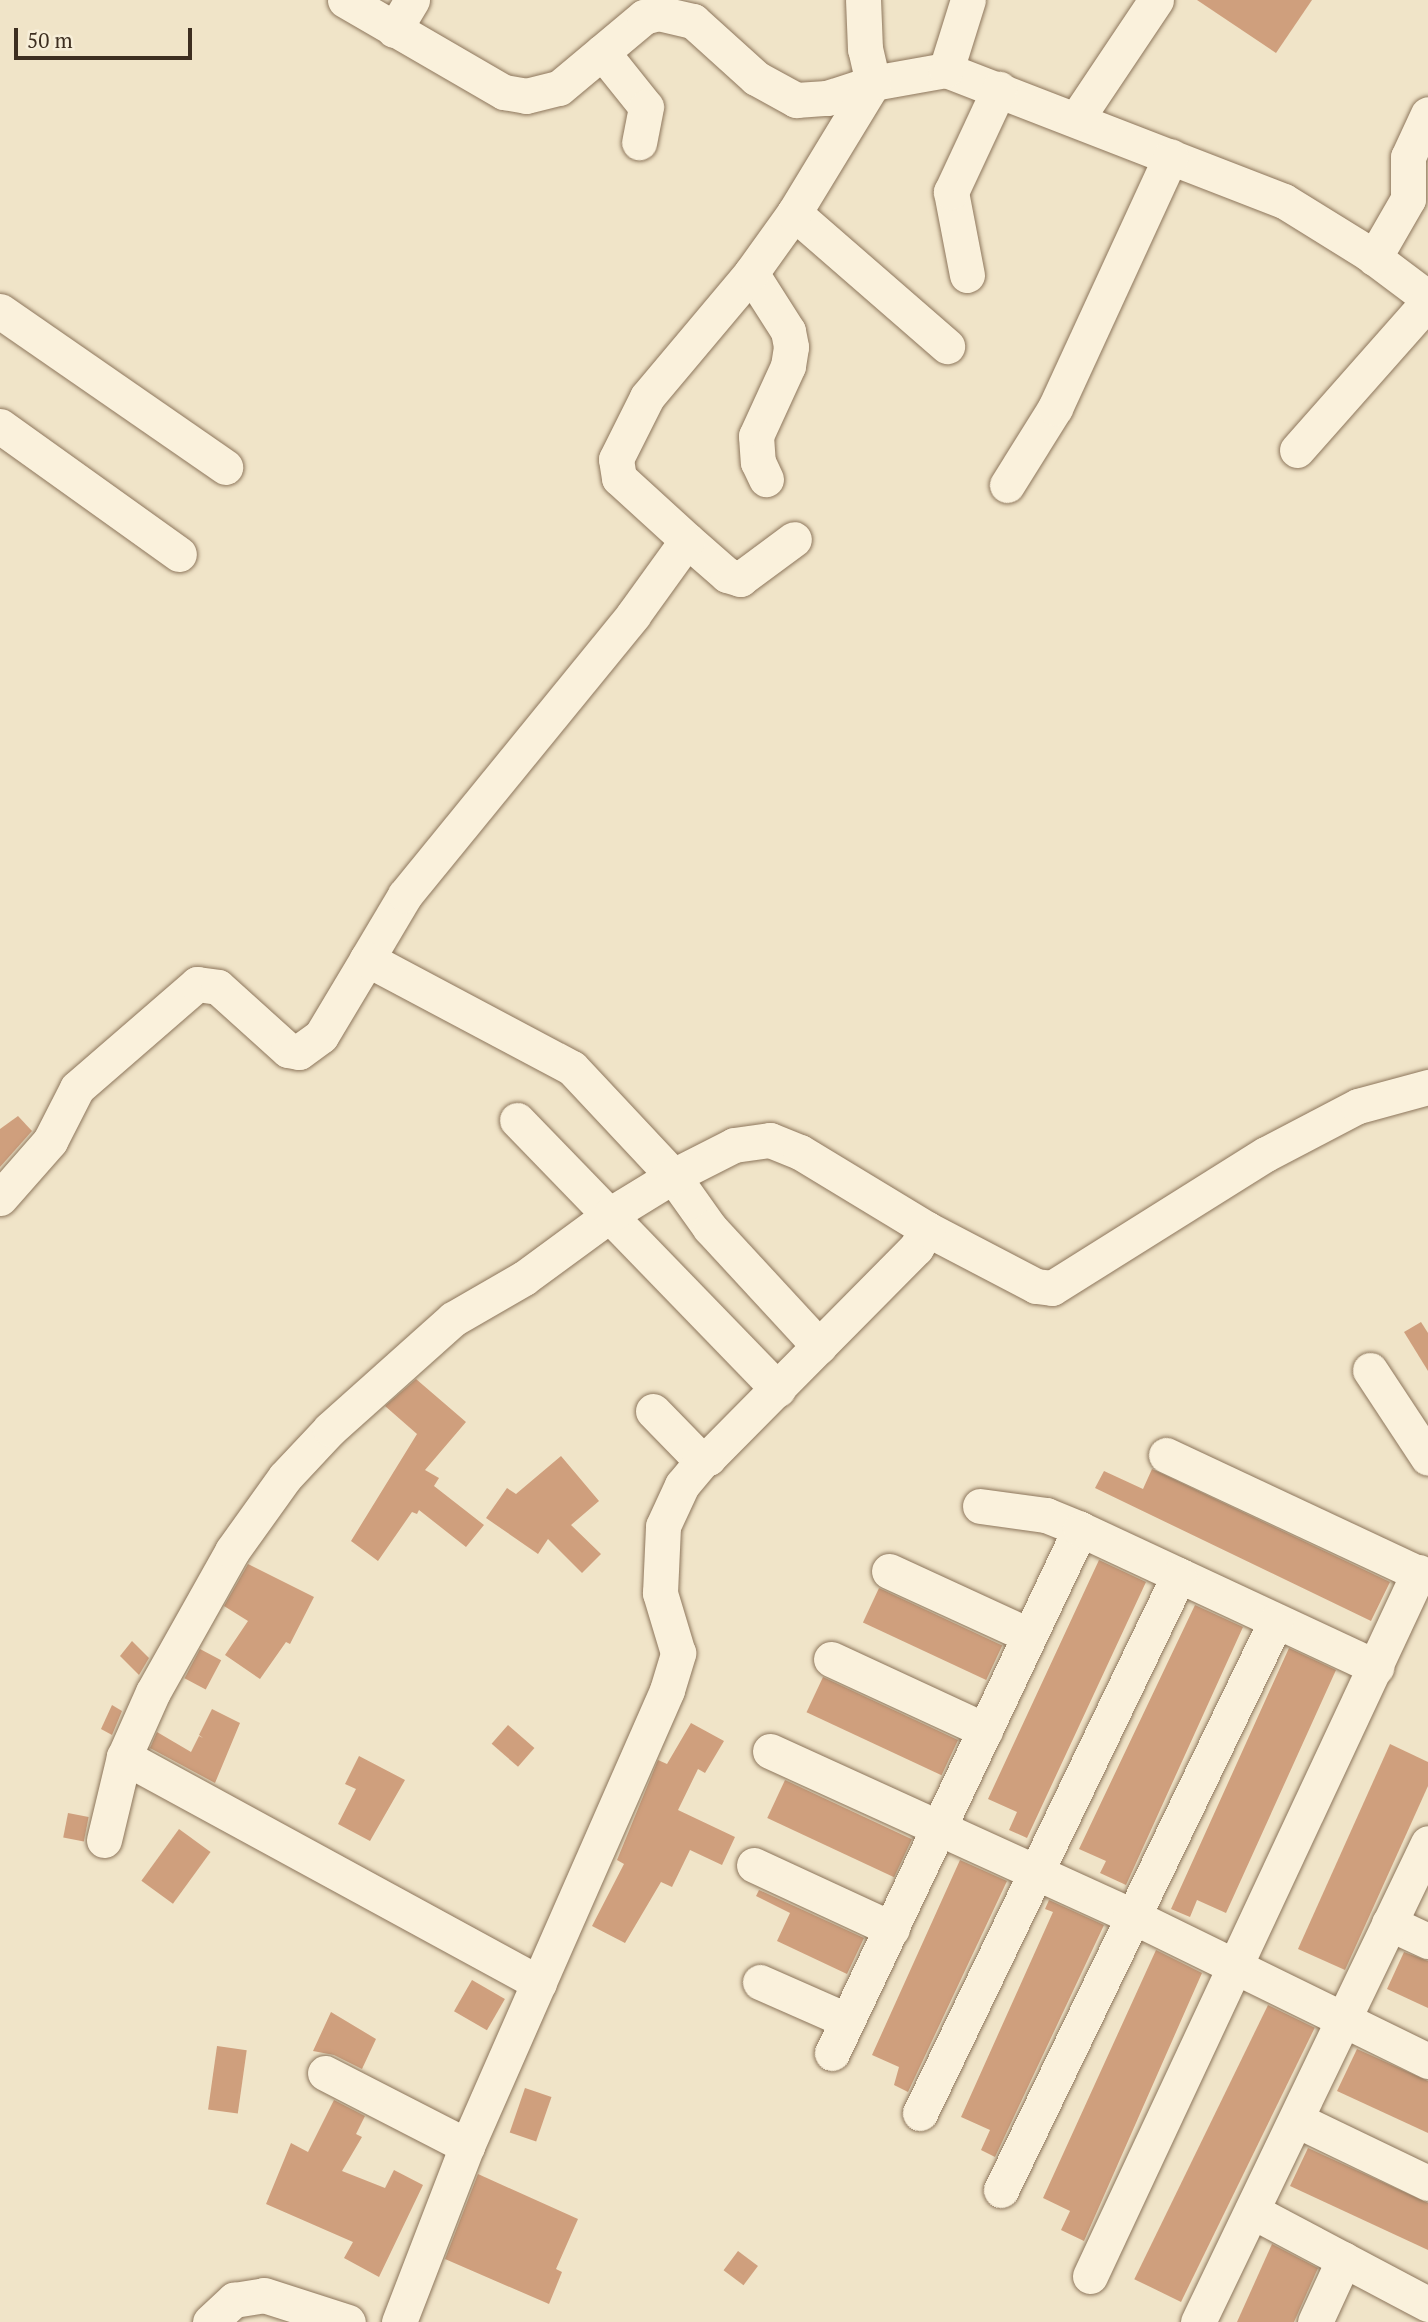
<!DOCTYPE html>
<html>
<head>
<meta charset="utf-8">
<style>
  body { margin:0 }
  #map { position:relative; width:1428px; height:2322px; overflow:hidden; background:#f0e4c8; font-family:"PT Serif",serif }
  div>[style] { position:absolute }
  .building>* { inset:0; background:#cf9f7d; transform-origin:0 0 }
  .roads { filter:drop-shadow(0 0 2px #8d765c) drop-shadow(0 0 2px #8d765c) }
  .minor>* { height:35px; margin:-17.5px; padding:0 17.5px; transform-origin:17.5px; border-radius:17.5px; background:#faf1dc }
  span { translate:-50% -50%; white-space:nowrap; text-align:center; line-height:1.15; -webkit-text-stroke:5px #f7eed8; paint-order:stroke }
  .scale { position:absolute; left:14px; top:28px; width:178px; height:32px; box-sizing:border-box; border:4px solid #3d2e20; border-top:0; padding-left:9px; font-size:21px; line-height:24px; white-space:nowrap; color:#3d2e20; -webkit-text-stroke:5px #f7eed8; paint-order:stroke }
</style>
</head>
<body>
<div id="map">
  <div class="building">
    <i style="clip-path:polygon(1197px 0,1312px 0,1276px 53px)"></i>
    <i style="clip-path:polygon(18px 1116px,32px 1131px,0 1167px,0 1129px)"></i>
    <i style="clip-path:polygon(1421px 1322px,1428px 1333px,1428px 1371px,1404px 1332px)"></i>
    <i style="clip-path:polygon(416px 1379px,466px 1422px,425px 1470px,439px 1478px,434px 1486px,484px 1525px,466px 1547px,419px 1510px,417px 1514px,412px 1512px,378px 1561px,351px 1541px,417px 1434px,385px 1406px)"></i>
    <i style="clip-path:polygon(561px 1456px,599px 1501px,571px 1525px,601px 1554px,582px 1573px,548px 1539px,538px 1554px,486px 1518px,507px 1488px,516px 1494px)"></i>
    <i style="clip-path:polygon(1152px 1469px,1390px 1582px,1371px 1621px,1095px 1488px,1104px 1471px,1143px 1489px)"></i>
    <i style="clip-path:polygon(1099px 1560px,1146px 1582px,1027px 1838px,1009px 1830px,1017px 1812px,988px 1799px)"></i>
    <i style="clip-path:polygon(248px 1564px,314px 1597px,290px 1644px,286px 1642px,260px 1679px,225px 1655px,248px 1621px,224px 1606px)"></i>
    <i style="left:879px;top:1588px;width:136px;height:38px;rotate:25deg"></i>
    <i style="clip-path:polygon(1195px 1605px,1243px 1627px,1126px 1885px,1100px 1873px,1106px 1861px,1079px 1849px)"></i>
    <i style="clip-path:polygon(132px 1641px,149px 1658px,139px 1675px,120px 1656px)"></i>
    <i style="clip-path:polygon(1289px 1648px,1336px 1670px,1226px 1913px,1197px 1900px,1190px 1917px,1171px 1909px)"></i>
    <i style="left:200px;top:1649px;width:24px;height:33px;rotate:28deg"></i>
    <i style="left:823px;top:1677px;width:149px;height:39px;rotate:25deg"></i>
    <i style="clip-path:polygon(112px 1705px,122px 1711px,112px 1735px,101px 1729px)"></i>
    <i style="clip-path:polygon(212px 1709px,240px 1723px,215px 1783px,150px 1748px,157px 1732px,191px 1752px,199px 1736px,203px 1738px,199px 1735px)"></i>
    <i style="clip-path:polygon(691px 1723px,724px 1741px,705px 1773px,698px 1769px,678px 1810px,735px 1837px,722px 1865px,690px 1850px,672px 1887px,661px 1882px,625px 1943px,592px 1926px,624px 1864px,617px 1860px,658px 1760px,667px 1764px)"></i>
    <i style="left:508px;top:1725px;width:35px;height:25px;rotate:41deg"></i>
    <i style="clip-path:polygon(1390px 1744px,1428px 1762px,1428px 1786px,1345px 1970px,1298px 1949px)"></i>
    <i style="clip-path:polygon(359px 1756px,405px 1780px,370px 1841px,338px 1824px,356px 1789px,345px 1784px)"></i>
    <i style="left:785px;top:1780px;width:140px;height:42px;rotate:25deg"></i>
    <i style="left:68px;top:1813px;width:21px;height:25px;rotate:11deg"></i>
    <i style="left:179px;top:1829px;width:39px;height:64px;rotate:36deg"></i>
    <i style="clip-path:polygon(960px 1860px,1007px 1881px,908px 2092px,894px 2085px,899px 2067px,872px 2055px)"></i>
    <i style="clip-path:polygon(759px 1890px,864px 1938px,847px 1974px,777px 1941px,790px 1913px,756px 1896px)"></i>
    <i style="clip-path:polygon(1049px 1900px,1104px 1925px,995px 2157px,981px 2150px,990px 2130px,961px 2117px,1053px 1912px,1045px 1909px)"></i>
    <i style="clip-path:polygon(1156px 1950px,1202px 1973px,1084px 2241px,1061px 2230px,1070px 2211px,1043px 2198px)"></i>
    <i style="clip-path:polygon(1404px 1952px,1428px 1961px,1428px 2008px,1387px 1989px)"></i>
    <i style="left:472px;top:1980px;width:38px;height:36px;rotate:30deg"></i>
    <i style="left:1268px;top:2005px;width:52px;height:305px;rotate:26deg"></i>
    <i style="clip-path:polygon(331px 2012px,376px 2039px,362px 2069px,334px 2055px,313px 2051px)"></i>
    <i style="left:217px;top:2046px;width:30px;height:64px;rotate:8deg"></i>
    <i style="clip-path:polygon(1357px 2049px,1428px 2081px,1428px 2133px,1337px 2091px)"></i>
    <i style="left:525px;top:2088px;width:28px;height:47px;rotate:19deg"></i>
    <i style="clip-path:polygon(334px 2100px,365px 2116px,356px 2134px,362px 2137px,342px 2171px,385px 2188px,394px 2170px,423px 2185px,379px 2277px,344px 2258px,353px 2242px,266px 2204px,291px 2143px,308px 2152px)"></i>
    <i style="clip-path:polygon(1308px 2148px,1428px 2203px,1428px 2250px,1290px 2186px)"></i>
    <i style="clip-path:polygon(478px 2174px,578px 2219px,556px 2269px,562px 2272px,549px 2304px,445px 2259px)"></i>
    <i style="clip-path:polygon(1272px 2244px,1318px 2268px,1294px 2322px,1237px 2322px)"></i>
    <i style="left:738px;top:2251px;width:25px;height:24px;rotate:37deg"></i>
  </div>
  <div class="roads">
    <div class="minor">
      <i style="left:345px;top:0;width:184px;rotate:30.1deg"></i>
      <i style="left:504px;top:92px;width:22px;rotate:10deg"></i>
      <i style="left:526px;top:96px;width:34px;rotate:-14deg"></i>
      <i style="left:559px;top:88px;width:111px;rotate:-39.9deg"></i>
      <i style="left:644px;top:17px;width:15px;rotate:-16deg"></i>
      <i style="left:658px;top:13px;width:36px;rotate:13deg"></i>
      <i style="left:693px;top:21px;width:85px;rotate:42.1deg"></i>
      <i style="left:756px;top:78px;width:46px;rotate:28.8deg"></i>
      <i style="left:796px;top:100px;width:31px;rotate:-4deg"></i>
      <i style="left:827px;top:98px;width:48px;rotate:-18.1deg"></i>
      <i style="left:873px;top:83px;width:74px;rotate:-10.1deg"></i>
      <i style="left:946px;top:70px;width:362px;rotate:21.2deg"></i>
      <i style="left:1284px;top:201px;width:99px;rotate:31.8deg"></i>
      <i style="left:1368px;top:253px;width:75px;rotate:36.9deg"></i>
      <i style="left:394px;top:30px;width:35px;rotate:-59deg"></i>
      <i style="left:602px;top:52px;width:70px;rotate:51.3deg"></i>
      <i style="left:646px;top:107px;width:36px;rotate:101deg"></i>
      <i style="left:946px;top:70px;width:73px;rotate:-72.6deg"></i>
      <i style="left:1077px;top:118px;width:142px;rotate:-56.2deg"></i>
      <i style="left:794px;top:213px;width:203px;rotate:41deg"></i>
      <i style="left:1374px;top:258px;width:68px;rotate:-60deg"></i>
      <i style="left:1408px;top:199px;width:42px;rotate:-90deg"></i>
      <i style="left:1408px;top:157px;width:47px;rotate:-65.1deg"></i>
      <i style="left:751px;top:273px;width:69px;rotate:57.5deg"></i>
      <i style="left:788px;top:331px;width:16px;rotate:79deg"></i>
      <i style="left:791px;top:347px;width:19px;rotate:99deg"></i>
      <i style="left:788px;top:366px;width:77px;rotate:114.6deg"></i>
      <i style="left:756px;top:436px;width:26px;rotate:86deg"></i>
      <i style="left:758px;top:462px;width:19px;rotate:65deg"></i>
      <i style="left:967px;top:275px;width:85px;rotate:-100.9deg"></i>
      <i style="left:951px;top:192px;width:114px;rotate:-65deg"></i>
      <i style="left:0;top:311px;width:274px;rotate:34.7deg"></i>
      <i style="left:0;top:426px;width:220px;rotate:35.6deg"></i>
      <i style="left:1297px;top:450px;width:198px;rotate:-48.5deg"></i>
      <i style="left:1007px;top:485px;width:91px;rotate:-58.1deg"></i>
      <i style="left:1055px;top:408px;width:277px;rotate:-65.3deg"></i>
      <i style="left:687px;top:540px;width:53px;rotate:41.2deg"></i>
      <i style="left:727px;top:575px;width:14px;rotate:17deg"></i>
      <i style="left:740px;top:579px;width:67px;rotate:-36.5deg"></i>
      <i style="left:367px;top:959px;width:74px;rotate:-59.3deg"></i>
      <i style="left:405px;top:895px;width:361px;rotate:-50.8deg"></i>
      <i style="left:633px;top:615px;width:92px;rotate:-54.2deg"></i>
      <i style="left:687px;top:540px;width:92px;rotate:-137.6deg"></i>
      <i style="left:619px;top:478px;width:19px;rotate:-99deg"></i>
      <i style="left:616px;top:459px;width:69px;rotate:-63.4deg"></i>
      <i style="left:647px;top:397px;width:162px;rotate:-50deg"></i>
      <i style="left:751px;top:273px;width:74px;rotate:-54.4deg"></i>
      <i style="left:794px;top:213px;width:152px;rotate:-58.7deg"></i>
      <i style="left:873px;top:83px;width:35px;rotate:-103deg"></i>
      <i style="left:865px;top:49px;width:49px;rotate:-92.3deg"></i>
      <i style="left:517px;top:1120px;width:375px;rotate:45.9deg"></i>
      <i style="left:0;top:1198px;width:76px;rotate:-48.7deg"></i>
      <i style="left:50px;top:1141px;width:59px;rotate:-63deg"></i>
      <i style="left:77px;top:1088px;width:159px;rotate:-40.9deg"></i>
      <i style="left:197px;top:984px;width:21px;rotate:8deg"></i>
      <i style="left:218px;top:987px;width:94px;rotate:42deg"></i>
      <i style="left:288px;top:1050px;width:11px;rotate:10deg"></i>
      <i style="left:299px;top:1052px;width:27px;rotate:-36deg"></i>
      <i style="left:321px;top:1036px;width:90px;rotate:-59.1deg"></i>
      <i style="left:367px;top:959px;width:232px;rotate:28deg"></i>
      <i style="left:572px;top:1068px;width:148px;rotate:46.9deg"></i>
      <i style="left:673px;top:1176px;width:64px;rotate:54.6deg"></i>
      <i style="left:710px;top:1228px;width:161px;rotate:47.3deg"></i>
      <i style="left:1370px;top:1370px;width:105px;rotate:56.6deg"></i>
      <i style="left:653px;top:1411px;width:60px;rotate:45.7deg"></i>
      <i style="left:695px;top:1454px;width:14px;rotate:17deg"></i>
      <i style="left:708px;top:1458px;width:296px;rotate:-45.3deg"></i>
      <i style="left:916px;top:1248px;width:22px;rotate:-60deg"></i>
      <i style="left:927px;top:1229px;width:123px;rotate:27.6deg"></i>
      <i style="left:1036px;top:1286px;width:16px;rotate:7deg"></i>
      <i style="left:1052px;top:1288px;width:252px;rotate:-32.1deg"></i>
      <i style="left:1266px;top:1154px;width:104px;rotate:-27.6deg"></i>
      <i style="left:1358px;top:1106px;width:73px;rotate:-15.2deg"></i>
      <i style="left:1166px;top:1455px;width:289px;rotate:25.1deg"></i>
      <i style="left:980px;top:1506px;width:67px;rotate:7.8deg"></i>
      <i style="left:1046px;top:1515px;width:37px;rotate:22deg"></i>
      <i style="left:889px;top:1571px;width:153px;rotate:24.7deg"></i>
      <i style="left:831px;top:1659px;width:170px;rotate:24.8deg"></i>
      <i style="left:770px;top:1751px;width:396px;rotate:24.5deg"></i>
      <i style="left:1130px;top:1915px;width:332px;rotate:26.1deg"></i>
      <i style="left:104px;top:1840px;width:85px;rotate:-76.5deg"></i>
      <i style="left:754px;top:1865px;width:152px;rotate:24.9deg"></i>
      <i style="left:1389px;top:1923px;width:43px;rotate:24.8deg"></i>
      <i style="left:760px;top:1982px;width:94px;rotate:23.8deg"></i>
      <i style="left:539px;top:1983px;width:473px;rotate:-151.4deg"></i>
      <i style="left:124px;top:1757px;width:71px;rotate:-66deg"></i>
      <i style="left:153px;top:1692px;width:162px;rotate:-60.7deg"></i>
      <i style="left:232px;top:1551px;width:91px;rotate:-54.4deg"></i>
      <i style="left:285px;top:1477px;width:66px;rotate:-46.8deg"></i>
      <i style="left:330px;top:1429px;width:165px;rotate:-41.8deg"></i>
      <i style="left:453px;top:1319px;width:82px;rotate:-30deg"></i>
      <i style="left:524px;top:1278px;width:108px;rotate:-36.3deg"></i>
      <i style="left:611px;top:1214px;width:73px;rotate:-31.5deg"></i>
      <i style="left:673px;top:1176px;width:68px;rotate:-26.9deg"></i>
      <i style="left:734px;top:1145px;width:36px;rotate:-8deg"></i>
      <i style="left:770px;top:1140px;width:32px;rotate:22deg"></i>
      <i style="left:800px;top:1152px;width:149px;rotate:31.2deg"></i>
      <i style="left:832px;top:2053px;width:580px;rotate:-64.67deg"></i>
      <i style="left:1080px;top:1529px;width:327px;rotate:25deg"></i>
      <i style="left:325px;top:2073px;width:160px;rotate:27.2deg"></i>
      <i style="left:920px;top:2113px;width:597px;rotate:-64.29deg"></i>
      <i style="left:1297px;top:2120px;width:145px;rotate:25.7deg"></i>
      <i style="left:1001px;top:2190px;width:632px;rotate:-64.21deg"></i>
      <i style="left:1252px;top:2211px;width:199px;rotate:27.9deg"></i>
      <i style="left:1090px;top:2276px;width:777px;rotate:-64.95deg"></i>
      <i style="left:210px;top:2322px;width:33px;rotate:-43deg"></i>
      <i style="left:234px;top:2300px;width:30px;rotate:-9deg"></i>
      <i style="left:264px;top:2295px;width:88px;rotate:17.8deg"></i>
      <i style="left:399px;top:2322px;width:189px;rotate:-68.9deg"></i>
      <i style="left:467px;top:2146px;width:498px;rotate:-66.3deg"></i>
      <i style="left:667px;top:1690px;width:39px;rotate:-73deg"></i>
      <i style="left:678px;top:1653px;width:63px;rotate:-106.7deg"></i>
      <i style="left:660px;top:1593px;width:67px;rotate:-87.4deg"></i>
      <i style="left:663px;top:1526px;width:45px;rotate:-65.1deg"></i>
      <i style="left:682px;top:1485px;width:35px;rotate:-50deg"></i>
      <i style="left:1198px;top:2322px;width:531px;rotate:-64.35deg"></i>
      <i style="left:1315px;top:2322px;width:69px;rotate:-65.3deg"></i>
    </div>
  </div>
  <div class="scale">50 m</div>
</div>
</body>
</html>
